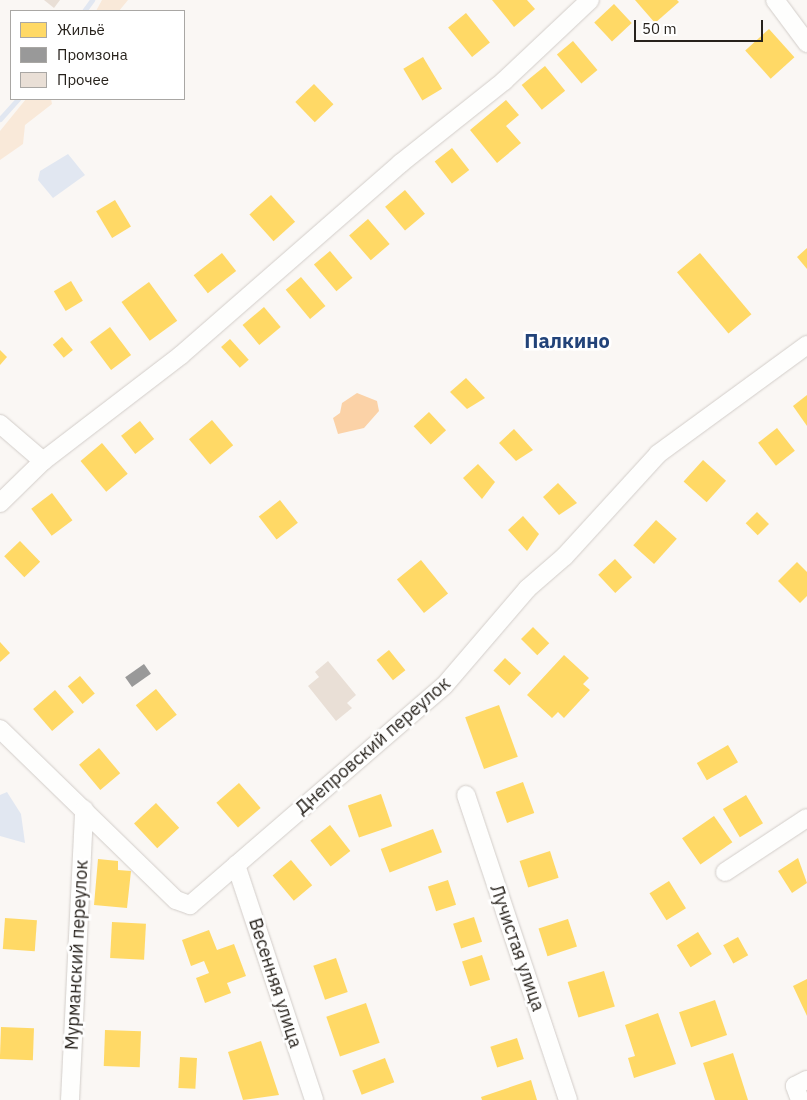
<!DOCTYPE html>
<html>
<head>
<meta charset="utf-8">
<style>
  body { margin:0 }
  #map { position:relative; width:807px; height:1100px; overflow:hidden; background:#faf7f4; font-family:"IBM Plex Sans",sans-serif }
  div>[style] { position:absolute }
  .green>* { inset:0; background:#f9e9d9 }
  .forest>* { inset:0; background:#fbd2a7 }
  .water>* { inset:0; background:#e1e7f1 }
  .homes>* { inset:0; background:#ffd966; transform-origin:0 0 }
  .industry>* { inset:0; background:#999; transform-origin:0 0 }
  .stream>* { height:5px; margin:-2.5px; padding:0 2.5px; transform-origin:2.5px; border-radius:2.5px; background:#e1e7f1 }
  .building>* { inset:0; background:#e9dfd6 }
  .roads { filter:drop-shadow(0 0 1px #d2cdc9) drop-shadow(0 0 1px #d2cdc9) }
  .minor>* { height:18px; margin:-9px; padding:0 9px; transform-origin:9px; border-radius:9px; background:#fefefd }
  span { translate:-50% -50%; white-space:nowrap; text-align:center; line-height:1.15; -webkit-text-stroke:5px #fff; paint-order:stroke }
  .street-label { font-size:18px; color:#27221c }
  .quarter-label { font-size:20px; color:#224379; font-weight:700 }
  .legend { position:absolute; left:10px; top:10px; width:175px; height:90px; box-sizing:border-box; background:#fff; border:1px solid #a9a7a4; margin:0; padding:6px 9px; list-style:none; font-size:15px; color:#27221c }
  .legend li { display:flex; align-items:center; gap:10px; height:25px }
  .legend b { width:25px; border:1px solid #a9a7a4 }
  .scale { position:absolute; left:634px; top:20px; width:129px; height:22px; box-sizing:border-box; border:2px solid #27221c; border-top:0; padding-left:6px; font-size:15px; line-height:18px; white-space:nowrap; color:#27221c; -webkit-text-stroke:4px #fff; paint-order:stroke }
</style>
</head>
<body>
<div id="map">
  <div class="green">
    <i style="clip-path:polygon(102px 0,128px 0,119px 11px,96px 11px)"></i>
    <i style="clip-path:polygon(26px 99px,51px 99px,52px 104px,25px 125px,23px 144px,0 160px,0 131px)"></i>
  </div>
  <div class="forest">
    <i style="clip-path:polygon(357px 393px,377px 401px,379px 411px,364px 428px,338px 434px,333px 418px,340px 413px,342px 403px)"></i>
  </div>
  <div class="water">
    <i style="clip-path:polygon(68px 154px,85px 175px,53px 198px,38px 180px,40px 171px)"></i>
    <i style="clip-path:polygon(7px 792px,21px 814px,25px 843px,0 836px,0 795px)"></i>
  </div>
  <div class="homes">
    <i style="clip-path:polygon(492px 0,527px 0,535px 9px,514px 27px)"></i>
    <i style="clip-path:polygon(635px 0,677px 0,679px 2px,655px 23px)"></i>
    <i style="left:614px;top:4px;width:26px;height:27px;rotate:47deg"></i>
    <i style="left:466px;top:13px;width:38px;height:23px;rotate:51deg"></i>
    <i style="left:769px;top:29px;width:38px;height:32px;rotate:48deg"></i>
    <i style="left:573px;top:41px;width:38px;height:21px;rotate:50deg"></i>
    <i style="left:423px;top:57px;width:37px;height:23px;rotate:59deg"></i>
    <i style="left:545px;top:66px;width:32px;height:30px;rotate:51deg"></i>
    <i style="left:314px;top:84px;width:28px;height:26px;rotate:46deg"></i>
    <i style="clip-path:polygon(506px 100px,519px 115px,506px 126px,521px 143px,497px 163px,470px 130px)"></i>
    <i style="left:452px;top:148px;width:28px;height:22px;rotate:52deg"></i>
    <i style="left:405px;top:190px;width:31px;height:26px;rotate:50deg"></i>
    <i style="left:271px;top:195px;width:36px;height:29px;rotate:48deg"></i>
    <i style="left:115px;top:200px;width:31px;height:22px;rotate:59deg"></i>
    <i style="left:368px;top:219px;width:33px;height:25px;rotate:49deg"></i>
    <i style="clip-path:polygon(807px 248px,807px 269px,797px 257px)"></i>
    <i style="left:330px;top:251px;width:35px;height:21px;rotate:50deg"></i>
    <i style="left:222px;top:253px;width:23px;height:36px;rotate:52deg"></i>
    <i style="left:700px;top:253px;width:80px;height:30px;rotate:50deg"></i>
    <i style="left:301px;top:277px;width:38px;height:20px;rotate:50deg"></i>
    <i style="left:71px;top:281px;width:23px;height:20px;rotate:59deg"></i>
    <i style="left:149px;top:282px;width:48px;height:34px;rotate:54deg"></i>
    <i style="left:264px;top:307px;width:26px;height:28px;rotate:50deg"></i>
    <i style="left:110px;top:327px;width:35px;height:25px;rotate:53deg"></i>
    <i style="left:62px;top:337px;width:17px;height:12px;rotate:50deg"></i>
    <i style="left:230px;top:339px;width:28px;height:12px;rotate:48deg"></i>
    <i style="clip-path:polygon(0 350px,7px 357px,0 365px)"></i>
    <i style="clip-path:polygon(466px 378px,485px 398px,467px 409px,450px 392px)"></i>
    <i style="clip-path:polygon(807px 395px,807px 426px,793px 406px)"></i>
    <i style="left:429px;top:412px;width:25px;height:21px;rotate:47deg"></i>
    <i style="left:212px;top:420px;width:33px;height:30px;rotate:50deg"></i>
    <i style="left:140px;top:421px;width:23px;height:24px;rotate:52deg"></i>
    <i style="left:777px;top:428px;width:29px;height:24px;rotate:52deg"></i>
    <i style="clip-path:polygon(514px 429px,533px 450px,516px 461px,499px 443px)"></i>
    <i style="left:102px;top:443px;width:40px;height:28px;rotate:50deg"></i>
    <i style="left:703px;top:460px;width:31px;height:29px;rotate:42deg"></i>
    <i style="clip-path:polygon(478px 464px,495px 482px,482px 499px,463px 478px)"></i>
    <i style="clip-path:polygon(558px 483px,577px 503px,559px 515px,543px 497px)"></i>
    <i style="left:52px;top:493px;width:34px;height:26px;rotate:53deg"></i>
    <i style="left:280px;top:500px;width:29px;height:27px;rotate:52deg"></i>
    <i style="left:757px;top:512px;width:17px;height:16px;rotate:45deg"></i>
    <i style="clip-path:polygon(523px 516px,539px 534px,527px 551px,508px 530px)"></i>
    <i style="left:656px;top:520px;width:28px;height:34px;rotate:42deg"></i>
    <i style="left:20px;top:541px;width:29px;height:22px;rotate:46deg"></i>
    <i style="left:615px;top:559px;width:25px;height:23px;rotate:47deg"></i>
    <i style="left:421px;top:560px;width:43px;height:31px;rotate:51deg"></i>
    <i style="clip-path:polygon(797px 562px,807px 572px,807px 596px,800px 603px,778px 581px)"></i>
    <i style="left:533px;top:627px;width:23px;height:17px;rotate:45deg"></i>
    <i style="clip-path:polygon(0 642px,10px 653px,0 662px)"></i>
    <i style="left:389px;top:650px;width:26px;height:16px;rotate:51deg"></i>
    <i style="clip-path:polygon(564px 655px,589px 678px,583px 684px,590px 690px,564px 718px,558px 712px,552px 718px,527px 695px)"></i>
    <i style="left:505px;top:658px;width:22px;height:17px;rotate:43deg"></i>
    <i style="left:80px;top:676px;width:23px;height:16px;rotate:50deg"></i>
    <i style="left:156px;top:689px;width:33px;height:26px;rotate:51deg"></i>
    <i style="left:55px;top:690px;width:29px;height:29px;rotate:49deg"></i>
    <i style="left:499px;top:705px;width:55px;height:36px;rotate:70deg"></i>
    <i style="left:728px;top:745px;width:20px;height:36px;rotate:60deg"></i>
    <i style="left:99px;top:748px;width:33px;height:26px;rotate:50deg"></i>
    <i style="left:523px;top:782px;width:33px;height:29px;rotate:70deg"></i>
    <i style="left:239px;top:783px;width:33px;height:30px;rotate:49deg"></i>
    <i style="left:381px;top:794px;width:34px;height:35px;rotate:71deg"></i>
    <i style="left:746px;top:795px;width:33px;height:27px;rotate:59deg"></i>
    <i style="left:156px;top:803px;width:34px;height:30px;rotate:47deg"></i>
    <i style="left:714px;top:816px;width:32px;height:39px;rotate:55deg"></i>
    <i style="left:330px;top:825px;width:33px;height:25px;rotate:52deg"></i>
    <i style="left:433px;top:829px;width:25px;height:56px;rotate:69deg"></i>
    <i style="left:550px;top:851px;width:28px;height:32px;rotate:72deg"></i>
    <i style="clip-path:polygon(798px 858px,807px 883px,792px 893px,778px 871px)"></i>
    <i style="clip-path:polygon(98px 859px,118px 861px,118px 870px,131px 871px,127px 908px,94px 905px)"></i>
    <i style="left:291px;top:860px;width:33px;height:24px;rotate:50deg"></i>
    <i style="left:448px;top:880px;width:26px;height:21px;rotate:72deg"></i>
    <i style="left:669px;top:881px;width:32px;height:23px;rotate:58deg"></i>
    <i style="left:474px;top:917px;width:26px;height:22px;rotate:72deg"></i>
    <i style="left:5px;top:918px;width:32px;height:31px;rotate:4deg"></i>
    <i style="left:568px;top:919px;width:29px;height:31px;rotate:72deg"></i>
    <i style="left:112px;top:922px;width:34px;height:36px;rotate:3deg"></i>
    <i style="clip-path:polygon(209px 930px,217px 950px,234px 944px,246px 976px,227px 983px,231px 993px,205px 1003px,196px 978px,209px 973px,204px 961px,191px 966px,182px 940px)"></i>
    <i style="left:698px;top:932px;width:26px;height:25px;rotate:58deg"></i>
    <i style="left:738px;top:937px;width:21px;height:17px;rotate:61deg"></i>
    <i style="left:482px;top:955px;width:26px;height:21px;rotate:72deg"></i>
    <i style="left:336px;top:958px;width:36px;height:24px;rotate:71deg"></i>
    <i style="left:604px;top:971px;width:37px;height:38px;rotate:73deg"></i>
    <i style="clip-path:polygon(807px 979px,807px 1016px,793px 986px)"></i>
    <i style="left:715px;top:1000px;width:37px;height:38px;rotate:71deg"></i>
    <i style="left:366px;top:1003px;width:42px;height:42px;rotate:71deg"></i>
    <i style="clip-path:polygon(658px 1013px,676px 1064px,634px 1078px,628px 1058px,635px 1056px,625px 1025px)"></i>
    <i style="left:1px;top:1027px;width:33px;height:32px;rotate:2deg"></i>
    <i style="left:105px;top:1030px;width:36px;height:36px;rotate:2deg"></i>
    <i style="left:517px;top:1038px;width:22px;height:28px;rotate:72deg"></i>
    <i style="clip-path:polygon(261px 1041px,279px 1095px,243px 1100px,228px 1052px)"></i>
    <i style="clip-path:polygon(733px 1053px,748px 1100px,715px 1100px,703px 1063px)"></i>
    <i style="left:180px;top:1057px;width:17px;height:31px;rotate:3deg"></i>
    <i style="left:385px;top:1058px;width:26px;height:35px;rotate:69deg"></i>
    <i style="clip-path:polygon(531px 1080px,537px 1100px,482px 1100px,481px 1097px)"></i>
  </div>
  <div class="industry">
    <i style="left:144px;top:664px;width:12px;height:23px;rotate:55deg"></i>
  </div>
  <div class="stream">
    <i style="left:84px;top:11px;width:14px;rotate:-54deg"></i>
    <i style="left:0;top:119px;width:27px;rotate:-48deg"></i>
  </div>
  <div class="building">
    <i style="clip-path:polygon(44px 0,60px 0,54px 8px)"></i>
    <i style="clip-path:polygon(328px 661px,356px 695px,347px 703px,352px 708px,336px 721px,308px 686px,319px 677px,315px 672px)"></i>
  </div>
  <div class="roads">
    <div class="minor">
      <i style="left:775px;top:0;width:54px;rotate:53.3deg"></i>
      <i style="left:0;top:424px;width:57px;rotate:40.7deg"></i>
      <i style="left:0;top:503px;width:60px;rotate:-44.3deg"></i>
      <i style="left:43px;top:461px;width:174px;rotate:-37.5deg"></i>
      <i style="left:181px;top:355px;width:292px;rotate:-41.1deg"></i>
      <i style="left:401px;top:163px;width:132px;rotate:-38.5deg"></i>
      <i style="left:504px;top:81px;width:118px;rotate:-43.3deg"></i>
      <i style="left:0;top:729px;width:245px;rotate:44.2deg"></i>
      <i style="left:176px;top:900px;width:15px;rotate:20deg"></i>
      <i style="left:190px;top:905px;width:335px;rotate:-40.8deg"></i>
      <i style="left:444px;top:686px;width:128px;rotate:-49.4deg"></i>
      <i style="left:527px;top:589px;width:50px;rotate:-41deg"></i>
      <i style="left:565px;top:556px;width:138px;rotate:-47.6deg"></i>
      <i style="left:658px;top:454px;width:185px;rotate:-36.2deg"></i>
      <i style="left:466px;top:795px;width:322px;rotate:71.5deg"></i>
      <i style="left:236px;top:865px;width:248px;rotate:71.6deg"></i>
      <i style="left:725px;top:872px;width:98px;rotate:-33.4deg"></i>
      <i style="left:70px;top:1100px;width:291px;rotate:-87.2deg"></i>
      <i style="left:800px;top:1100px;width:15px;rotate:-110deg"></i>
      <i style="left:795px;top:1086px;width:13px;rotate:-27deg"></i>
    </div>
  </div>
  <div class="street-label">
    <span style="left:373px;top:746px;rotate:-41deg">Днепровский переулок</span>
    <span style="left:517px;top:948px;rotate:71deg">Лучистая улица</span>
    <span style="left:77px;top:955px;rotate:-87deg">Мурманский переулок</span>
    <span style="left:275px;top:983px;rotate:72deg">Весенняя улица</span>
  </div>
  <div class="quarter-label">
    <span style="left:567px;top:340px">Палкино</span>
  </div>
  <ul class="legend">
  <li><b style="height:14px;background:#ffd966"></b>Жильё</li>
  <li><b style="height:14px;background:#999"></b>Промзона</li>
  <li><b style="height:14px;background:#e9dfd6"></b>Прочее</li>
  </ul>
  <div class="scale">50 m</div>
</div>
</body>
</html>
